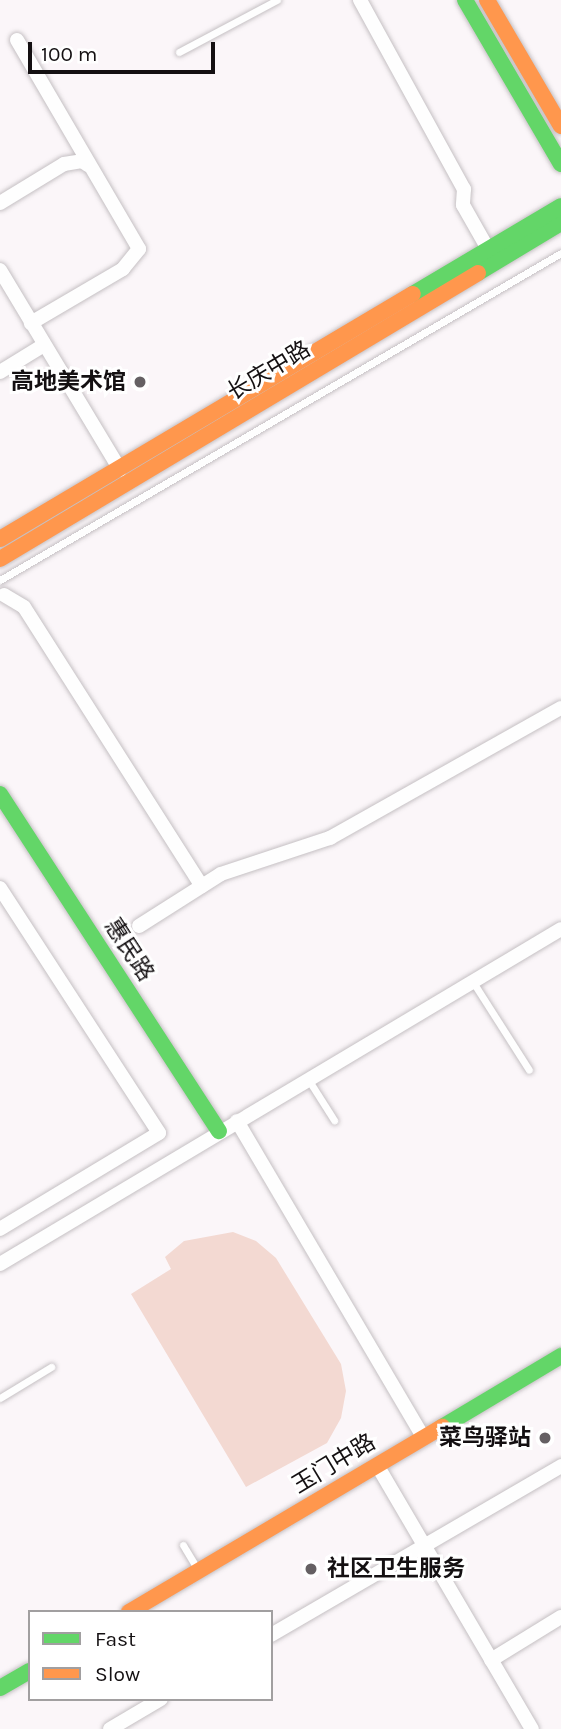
<!DOCTYPE html>
<html>
<head>
<meta charset="utf-8">
<style>
  body { margin:0 }
  #map { position:relative; width:561px; height:1729px; overflow:hidden; background:#fbf6f9; font-family:Karla,"Noto Sans SC",sans-serif }
  div>[style] { position:absolute }
  .green>* { inset:0; background:#f3d9d2 }
  .roads { filter:drop-shadow(0 0 2px #c5c0c3) drop-shadow(0 0 2px #c5c0c3) }
  .lane>* { height:7px; margin:-3.5px; padding:0 3.5px; transform-origin:3.5px; border-radius:3.5px; background:#fefefe }
  .street>* { height:14px; margin:-7px; padding:0 7px; transform-origin:7px; border-radius:7px; background:#fefefe }
  .fast>* { height:16px; margin:-8px; padding:0 8px; transform-origin:8px; border-radius:8px; background:#63d668 }
  .slow>* { height:16px; margin:-8px; padding:0 8px; transform-origin:8px; border-radius:8px; background:#ff974d }
  .dots>* { width:19px; height:19px; translate:-50% -50%; box-sizing:border-box; border:4px solid #fff; border-radius:50% }
  span { translate:-50% -50%; white-space:nowrap; text-align:center; line-height:1.15; -webkit-text-stroke:6px #fff; paint-order:stroke }
  .street-label { font-size:23px; color:#141012 }
  .poi-label { font-size:23px; color:#141012; font-weight:700 }
  .right { translate:-100% -50%; text-align:right }
  .left { translate:0 -50%; text-align:left }
  .legend { position:absolute; left:28px; top:1610px; width:245px; height:91px; box-sizing:border-box; background:#fff; border:2px solid #a19fa0; margin:0; padding:9px 12px; list-style:none; font-size:21px; color:#141012 }
  .legend li { display:flex; align-items:center; gap:14px; height:35px }
  .legend b { width:35px; border:2px solid #a19fa0 }
  .scale { position:absolute; left:28px; top:42px; width:187px; height:32px; box-sizing:border-box; border:4px solid #141012; border-top:0; padding-left:9px; font-size:21px; line-height:24px; white-space:nowrap; color:#141012; -webkit-text-stroke:5px #fff; paint-order:stroke }
</style>
</head>
<body>
<div id="map">
  <div class="green">
    <i style="clip-path:polygon(233px 1232px,256px 1241px,276px 1258px,341px 1364px,346px 1391px,341px 1418px,327px 1443px,246px 1487px,131px 1294px,171px 1269px,165px 1257px,184px 1241px)"></i>
  </div>
  <div class="roads">
    <div class="lane">
      <i style="left:179px;top:52px;width:111px;rotate:-28deg"></i>
      <i style="left:0;top:580px;width:649px;rotate:-30.24deg"></i>
      <i style="left:473px;top:982px;width:104px;rotate:57.5deg"></i>
      <i style="left:308px;top:1079px;width:49px;rotate:57.6deg"></i>
      <i style="left:0;top:1398px;width:60px;rotate:-31.3deg"></i>
      <i style="left:183px;top:1545px;width:27px;rotate:59deg"></i>
    </div>
    <div class="street">
      <i style="left:360px;top:0;width:216px;rotate:61.2deg"></i>
      <i style="left:464px;top:189px;width:16px;rotate:94deg"></i>
      <i style="left:463px;top:205px;width:51px;rotate:60.4deg"></i>
      <i style="left:17px;top:40px;width:242px;rotate:59.7deg"></i>
      <i style="left:139px;top:249px;width:26px;rotate:129deg"></i>
      <i style="left:123px;top:269px;width:107px;rotate:149.6deg"></i>
      <i style="left:0;top:203px;width:75px;rotate:-31.4deg"></i>
      <i style="left:64px;top:164px;width:18px;rotate:-9deg"></i>
      <i style="left:82px;top:161px;width:7px;rotate:34deg"></i>
      <i style="left:0;top:270px;width:233px;rotate:59deg"></i>
      <i style="left:0;top:372px;width:52px;rotate:-31.5deg"></i>
      <i style="left:4px;top:595px;width:23px;rotate:31deg"></i>
      <i style="left:24px;top:607px;width:331px;rotate:57.5deg"></i>
      <i style="left:0;top:888px;width:292px;rotate:57deg"></i>
      <i style="left:159px;top:1133px;width:186px;rotate:148.9deg"></i>
      <i style="left:139px;top:926px;width:97px;rotate:-32.4deg"></i>
      <i style="left:221px;top:874px;width:115px;rotate:-18.3deg"></i>
      <i style="left:330px;top:838px;width:265px;rotate:-29.4deg"></i>
      <i style="left:237px;top:1121px;width:367px;rotate:59.5deg"></i>
      <i style="left:0;top:1264px;width:653px;rotate:-30.84deg"></i>
      <i style="left:377px;top:1465px;width:306px;rotate:59.6deg"></i>
      <i style="left:271px;top:1635px;width:336px;rotate:-30.2deg"></i>
      <i style="left:491px;top:1660px;width:82px;rotate:-31.6deg"></i>
      <i style="left:110px;top:1729px;width:59px;rotate:-30.5deg"></i>
    </div>
    <div class="fast">
      <i style="left:465px;top:0;width:190px;rotate:59.7deg"></i>
      <i style="left:478px;top:273px;width:97px;rotate:-31.1deg"></i>
      <i style="left:413px;top:294px;width:172px;rotate:-30.7deg"></i>
      <i style="left:0;top:794px;width:402px;rotate:57deg"></i>
      <i style="left:442px;top:1427px;width:139px;rotate:-30.8deg"></i>
      <i style="left:0;top:1688px;width:34px;rotate:-30deg"></i>
    </div>
    <div class="slow">
      <i style="left:487px;top:0;width:146px;rotate:59.6deg"></i>
      <i style="left:0;top:539px;width:480px;rotate:-30.7deg"></i>
      <i style="left:0;top:559px;width:557px;rotate:-30.89deg"></i>
      <i style="left:129px;top:1612px;width:364px;rotate:-30.6deg"></i>
    </div>
  </div>
  <div class="dots">
    <i style="left:140px;top:382px;background:#656063"></i>
    <i style="left:545px;top:1438px;background:#656063"></i>
    <i style="left:311px;top:1569px;background:#656063"></i>
  </div>
  <div class="street-label">
    <span style="left:269px;top:371px;rotate:-31deg">长庆中路</span>
    <span style="left:129px;top:950px;rotate:57deg">惠民路</span>
    <span style="left:334px;top:1464px;rotate:-31deg">玉门中路</span>
  </div>
  <div class="poi-label">
    <span class="right" style="left:126px;top:382px">高地美术馆</span>
    <span class="right" style="left:531px;top:1438px">菜鸟驿站</span>
    <span class="left" style="left:327px;top:1569px">社区卫生服务</span>
  </div>
  <ul class="legend">
  <li><b style="height:9px;background:#63d668"></b>Fast</li>
  <li><b style="height:9px;background:#ff974d"></b>Slow</li>
  </ul>
  <div class="scale">100 m</div>
</div>
</body>
</html>
